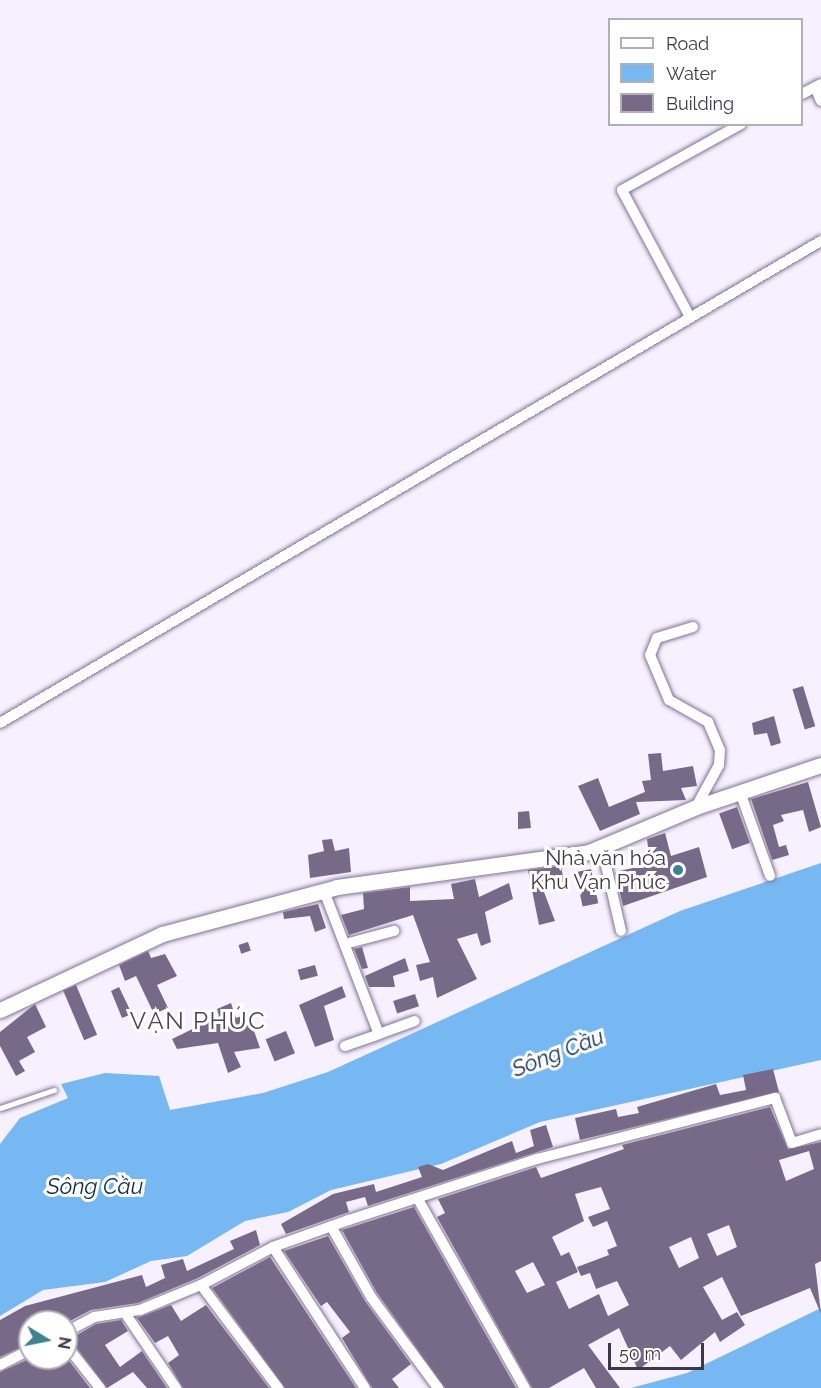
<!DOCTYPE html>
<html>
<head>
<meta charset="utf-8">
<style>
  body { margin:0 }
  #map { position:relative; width:821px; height:1388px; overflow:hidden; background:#f7f1ff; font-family:Raleway,sans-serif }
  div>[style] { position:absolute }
  .water>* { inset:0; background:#75b8f2 }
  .building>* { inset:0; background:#776a88; transform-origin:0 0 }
  .roads { filter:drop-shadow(0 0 2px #807391) drop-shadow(0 0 2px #807391) }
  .service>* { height:5px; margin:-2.5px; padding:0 2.5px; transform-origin:2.5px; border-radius:2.5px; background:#fff }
  .minor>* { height:10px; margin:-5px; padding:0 5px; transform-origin:5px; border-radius:5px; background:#fff }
  .secondary>* { height:15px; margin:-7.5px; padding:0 7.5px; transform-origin:7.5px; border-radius:7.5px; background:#fff }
  .dots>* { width:16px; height:16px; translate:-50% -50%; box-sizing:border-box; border:3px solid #fff; border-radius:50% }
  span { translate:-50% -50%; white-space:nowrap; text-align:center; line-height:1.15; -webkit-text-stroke:6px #fff; paint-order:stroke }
  .poi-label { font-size:21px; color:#3e3846 }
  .right { translate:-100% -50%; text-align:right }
  .water-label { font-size:22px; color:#0f2c43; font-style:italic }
  .quarter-label { font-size:24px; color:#4e425e; letter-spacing:1.5px }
  .legend { position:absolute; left:608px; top:18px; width:195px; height:108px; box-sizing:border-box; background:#fff; border:2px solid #b2afb5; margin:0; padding:8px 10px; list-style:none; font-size:18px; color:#3e3846 }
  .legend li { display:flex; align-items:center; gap:12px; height:30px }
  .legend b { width:30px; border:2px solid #b2afb5 }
  .north { position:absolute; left:18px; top:1310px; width:60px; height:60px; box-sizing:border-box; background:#fff; border:2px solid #b2afb5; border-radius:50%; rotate:100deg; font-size:16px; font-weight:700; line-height:24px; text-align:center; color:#3e3846 }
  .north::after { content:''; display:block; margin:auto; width:21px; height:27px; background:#3d828f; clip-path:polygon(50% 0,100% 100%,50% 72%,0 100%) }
  .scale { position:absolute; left:608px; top:1343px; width:96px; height:27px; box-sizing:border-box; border:3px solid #3e3846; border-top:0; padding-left:8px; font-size:18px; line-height:21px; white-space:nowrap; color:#3e3846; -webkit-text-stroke:4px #fff; paint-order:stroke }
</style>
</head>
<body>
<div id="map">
  <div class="water">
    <i style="clip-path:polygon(821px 863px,821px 1060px,540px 1122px,441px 1164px,331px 1190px,288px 1212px,245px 1221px,187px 1256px,151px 1261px,105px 1282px,43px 1290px,0 1316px,0 1144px,20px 1118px,68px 1098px,61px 1084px,105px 1073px,159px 1076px,170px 1110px,263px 1093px,328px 1072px,680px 911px)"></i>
    <i style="clip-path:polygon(821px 1308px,821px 1388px,631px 1388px,687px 1373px)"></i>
  </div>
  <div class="building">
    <i style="left:803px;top:686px;width:42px;height:11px;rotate:73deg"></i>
    <i style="clip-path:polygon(774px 716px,781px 743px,771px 746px,767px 733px,754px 735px,752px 723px)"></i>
    <i style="clip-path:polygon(661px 753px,663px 771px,693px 766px,697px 786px,681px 788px,686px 800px,636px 802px,640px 814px,600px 831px,578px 786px,598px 778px,609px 807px,645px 792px,642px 781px,651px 780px,648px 754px)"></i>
    <i style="clip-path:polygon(808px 782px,821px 827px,809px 832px,803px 810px,781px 815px,784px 821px,773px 825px,779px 847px,786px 845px,789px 855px,772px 860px,751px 799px)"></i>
    <i style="left:737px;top:807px;width:38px;height:19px;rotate:70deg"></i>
    <i style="clip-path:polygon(529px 811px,531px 828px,518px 829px,518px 812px)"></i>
    <i style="clip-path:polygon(665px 833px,671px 856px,699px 847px,707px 877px,623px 906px,615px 872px,650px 864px,647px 839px)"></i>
    <i style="clip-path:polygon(332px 839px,335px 851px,349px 848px,351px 872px,310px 878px,308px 855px,324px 851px,322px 840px)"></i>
    <i style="clip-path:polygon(561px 866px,564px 882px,541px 884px,555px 921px,539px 925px,528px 870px)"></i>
    <i style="left:591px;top:869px;width:35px;height:16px;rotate:78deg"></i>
    <i style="clip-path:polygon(475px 879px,479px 897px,509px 883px,513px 899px,485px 912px,491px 942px,481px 946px,477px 933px,457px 939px,477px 979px,437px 998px,433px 977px,420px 981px,416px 965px,430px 962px,413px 915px,349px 935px,341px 915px,364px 909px,363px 893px,410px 887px,410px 901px,454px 899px,451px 884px)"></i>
    <i style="clip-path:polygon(318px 904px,326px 928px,315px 932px,310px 916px,284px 919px,283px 912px)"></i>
    <i style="left:248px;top:942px;width:9px;height:10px;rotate:72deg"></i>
    <i style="clip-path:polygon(362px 947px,368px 968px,362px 969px,354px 949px)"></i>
    <i style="clip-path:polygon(148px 951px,151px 958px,165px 954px,177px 976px,157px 985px,168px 1008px,154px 1014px,136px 976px,125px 981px,119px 965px)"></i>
    <i style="clip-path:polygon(405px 958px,409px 971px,393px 976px,395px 987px,369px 987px,365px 976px)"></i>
    <i style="left:315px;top:965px;width:11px;height:18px;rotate:75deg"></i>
    <i style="left:76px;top:985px;width:54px;height:14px;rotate:67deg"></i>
    <i style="clip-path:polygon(342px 986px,346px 997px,324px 1006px,334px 1040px,315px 1047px,299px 1005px)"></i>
    <i style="clip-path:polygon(119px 987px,132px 1014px,122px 1018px,111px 991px)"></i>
    <i style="left:415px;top:994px;width:13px;height:23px;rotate:72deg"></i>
    <i style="clip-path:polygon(231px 1003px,236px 1018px,248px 1014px,260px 1048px,234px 1052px,241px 1067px,228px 1073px,218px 1043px,177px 1049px,172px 1039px,219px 1016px,217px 1009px)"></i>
    <i style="clip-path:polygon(35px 1004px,46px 1027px,27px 1037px,35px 1052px,19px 1061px,25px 1071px,16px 1076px,0 1046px,0 1032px)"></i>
    <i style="left:286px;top:1031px;width:24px;height:22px;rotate:68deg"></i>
    <i style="clip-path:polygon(773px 1069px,779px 1092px,580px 1140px,575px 1118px,616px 1109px,618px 1117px,639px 1113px,637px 1107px,716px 1084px,720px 1095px,746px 1090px,743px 1075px)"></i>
    <i style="clip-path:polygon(evenodd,770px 1107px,788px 1149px,821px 1142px,821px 1261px,815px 1264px,821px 1314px,810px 1288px,741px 1316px,722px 1277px,703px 1287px,722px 1320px,737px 1312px,745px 1325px,720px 1342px,715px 1332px,681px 1360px,670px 1346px,638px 1370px,619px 1328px,588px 1345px,620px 1388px,596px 1388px,584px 1368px,549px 1388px,532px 1388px,437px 1217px,445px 1213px,438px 1199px,536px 1167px,541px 1178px,624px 1149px,622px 1145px,770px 1107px,809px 1151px,814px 1169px,786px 1181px,779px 1160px,809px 1151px,770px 1107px,601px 1187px,610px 1209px,588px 1217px,593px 1227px,607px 1221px,617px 1246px,607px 1250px,609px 1255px,577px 1267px,581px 1276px,590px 1273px,596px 1289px,617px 1281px,629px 1305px,608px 1316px,599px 1294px,569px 1309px,556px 1282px,578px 1272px,569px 1252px,561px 1256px,552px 1237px,584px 1221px,575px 1194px,601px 1187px,770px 1107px,729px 1225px,737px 1247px,717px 1256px,707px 1234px,729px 1225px,770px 1107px,691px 1237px,699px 1258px,679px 1268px,669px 1247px,691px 1237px,770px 1107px,533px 1262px,545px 1285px,527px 1293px,515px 1271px,533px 1262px)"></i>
    <i style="clip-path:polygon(546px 1125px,553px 1147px,368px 1206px,365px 1197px,346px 1202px,349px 1212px,286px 1234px,281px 1224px,333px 1194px,374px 1184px,376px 1192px,422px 1177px,418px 1167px,428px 1164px,443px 1170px,512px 1141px,516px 1153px,534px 1146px,530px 1130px)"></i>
    <i style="clip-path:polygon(414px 1207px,516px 1388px,445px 1388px,377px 1293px,342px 1230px)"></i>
    <i style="clip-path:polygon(256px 1230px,260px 1245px,198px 1278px,138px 1303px,91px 1310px,66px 1323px,30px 1322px,30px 1343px,0 1357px,0 1320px,25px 1306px,142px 1275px,146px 1287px,165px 1278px,161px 1265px,183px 1259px,187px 1271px,234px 1249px,230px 1241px)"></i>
    <i style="clip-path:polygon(328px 1236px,365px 1301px,411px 1364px,392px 1379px,399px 1388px,372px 1388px,342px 1338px,350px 1332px,327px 1302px,321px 1306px,284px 1251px)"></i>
    <i style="clip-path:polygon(270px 1257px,356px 1388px,285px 1388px,212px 1288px)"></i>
    <i style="clip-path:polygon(171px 1305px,181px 1321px,206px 1305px,269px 1388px,183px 1388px,168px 1363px,179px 1355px,168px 1336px,155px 1343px,137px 1318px)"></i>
    <i style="clip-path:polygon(121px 1320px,128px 1331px,105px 1345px,120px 1367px,142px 1351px,167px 1388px,147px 1388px,133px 1372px,107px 1388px,70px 1339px,96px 1324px)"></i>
    <i style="clip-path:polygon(31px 1358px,67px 1358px,90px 1388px,0 1388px,0 1372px)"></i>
  </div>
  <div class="roads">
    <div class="service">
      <i style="left:0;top:1108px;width:57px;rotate:-18.4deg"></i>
    </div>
    <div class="minor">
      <i style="left:815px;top:87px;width:15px;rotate:67deg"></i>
      <i style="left:802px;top:94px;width:21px;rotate:-28deg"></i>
      <i style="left:690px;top:317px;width:144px;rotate:-118.2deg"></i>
      <i style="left:622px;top:190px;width:136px;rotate:-29deg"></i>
      <i style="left:693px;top:627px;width:38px;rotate:163deg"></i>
      <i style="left:657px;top:638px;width:18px;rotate:112deg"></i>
      <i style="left:650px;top:655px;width:49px;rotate:67.1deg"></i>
      <i style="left:669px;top:700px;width:45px;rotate:29.4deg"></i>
      <i style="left:708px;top:722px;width:30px;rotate:67deg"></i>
      <i style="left:720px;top:750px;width:15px;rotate:94deg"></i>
      <i style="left:719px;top:765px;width:48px;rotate:118.7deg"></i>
      <i style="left:0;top:723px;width:952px;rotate:-30.42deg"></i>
      <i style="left:740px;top:792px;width:89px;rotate:70.3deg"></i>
      <i style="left:602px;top:848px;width:85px;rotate:77.1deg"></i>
      <i style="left:324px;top:891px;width:153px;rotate:69deg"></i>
      <i style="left:379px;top:1034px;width:38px;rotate:-20deg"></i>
      <i style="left:345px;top:944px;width:51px;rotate:-14.9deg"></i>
      <i style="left:345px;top:1046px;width:36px;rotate:-19deg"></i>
      <i style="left:419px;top:1201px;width:215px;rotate:60.5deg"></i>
      <i style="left:331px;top:1226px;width:81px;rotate:60.6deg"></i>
      <i style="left:371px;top:1297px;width:113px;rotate:53.6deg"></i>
      <i style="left:273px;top:1247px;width:168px;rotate:56.9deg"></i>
      <i style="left:201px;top:1285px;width:81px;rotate:-27.8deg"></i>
      <i style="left:273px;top:1247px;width:81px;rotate:-19.6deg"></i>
      <i style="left:349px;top:1220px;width:198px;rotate:-18deg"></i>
      <i style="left:537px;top:1159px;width:246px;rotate:-14.4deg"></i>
      <i style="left:775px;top:1098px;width:48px;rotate:69.3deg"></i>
      <i style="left:792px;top:1143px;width:30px;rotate:-17deg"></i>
      <i style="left:125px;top:1313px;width:91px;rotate:55.8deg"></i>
      <i style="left:66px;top:1332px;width:32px;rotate:-28deg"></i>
      <i style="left:94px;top:1317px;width:47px;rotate:-8.7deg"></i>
      <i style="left:140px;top:1310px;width:66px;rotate:-22.3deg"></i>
      <i style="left:201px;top:1285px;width:129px;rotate:53.2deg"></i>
      <i style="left:66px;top:1345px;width:55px;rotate:51.7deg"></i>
      <i style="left:0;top:1365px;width:34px;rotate:-27deg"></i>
    </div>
    <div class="secondary">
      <i style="left:0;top:1010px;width:179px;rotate:-25.1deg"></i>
      <i style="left:162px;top:934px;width:181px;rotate:-15deg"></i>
      <i style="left:337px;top:887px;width:254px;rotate:-7.9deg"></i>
      <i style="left:589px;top:852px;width:116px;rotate:-22.8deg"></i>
      <i style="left:696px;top:807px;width:132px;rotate:-18.6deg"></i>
    </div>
  </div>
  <div class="dots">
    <i style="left:678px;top:870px;background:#3d828f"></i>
  </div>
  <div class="poi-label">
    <span class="right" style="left:666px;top:870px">Nhà văn hóa<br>Khu Vạn Phúc</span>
  </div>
  <div class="water-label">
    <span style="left:558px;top:1053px;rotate:-21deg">Sông Cầu</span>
    <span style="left:95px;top:1187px">Sông Cầu</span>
  </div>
  <div class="quarter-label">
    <span style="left:198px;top:1021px">VẠN PHÚC</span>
  </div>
  <ul class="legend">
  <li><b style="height:8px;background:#fff"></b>Road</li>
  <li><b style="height:16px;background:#75b8f2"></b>Water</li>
  <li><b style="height:16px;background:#776a88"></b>Building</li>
  </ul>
  <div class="north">N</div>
  <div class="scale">50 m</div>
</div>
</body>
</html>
